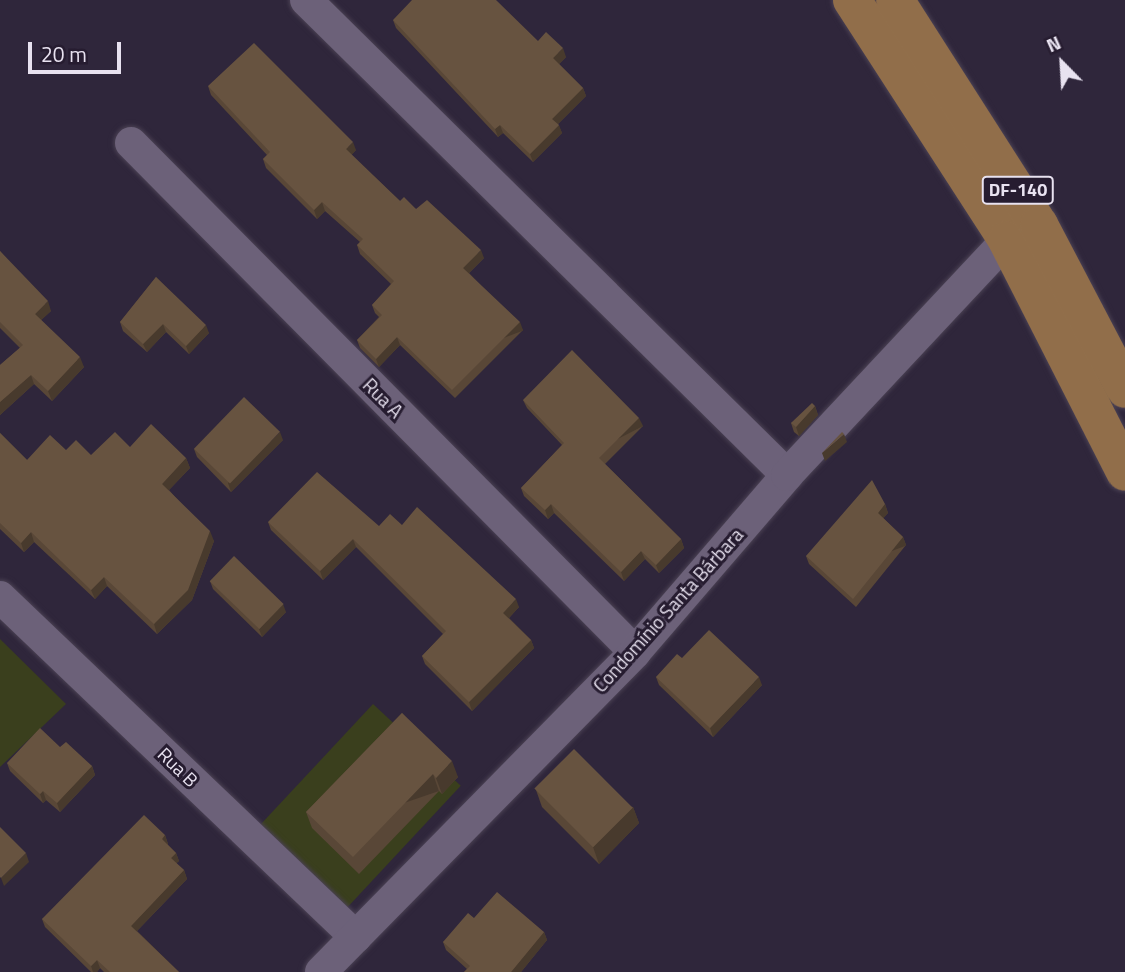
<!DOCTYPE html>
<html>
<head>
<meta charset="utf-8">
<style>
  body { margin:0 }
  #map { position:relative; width:1125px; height:972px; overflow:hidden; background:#2f263b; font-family:"Titillium Web",sans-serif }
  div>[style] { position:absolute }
  .green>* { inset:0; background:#3a3f1d; transform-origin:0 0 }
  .roads { filter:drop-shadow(0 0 2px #4a4153) drop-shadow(0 0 2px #4a4153) }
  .minor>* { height:32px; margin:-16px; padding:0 16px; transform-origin:16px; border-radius:16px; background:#6c6179 }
  .primary>* { height:38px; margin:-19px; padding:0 19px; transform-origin:19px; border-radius:19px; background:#916e4a }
  .wall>* { inset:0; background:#594737 }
  .shaded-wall>* { inset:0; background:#483a2d; transform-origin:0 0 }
  .building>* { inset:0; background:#675340; transform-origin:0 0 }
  span { translate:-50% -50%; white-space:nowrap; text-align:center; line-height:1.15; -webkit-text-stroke:6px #261c30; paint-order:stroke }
  .shield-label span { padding:2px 5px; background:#261c30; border:2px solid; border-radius:5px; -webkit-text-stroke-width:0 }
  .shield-label { font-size:18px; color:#e8e2f0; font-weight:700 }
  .street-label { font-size:19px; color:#e8e2f0 }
  .north { position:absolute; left:1027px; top:28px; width:70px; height:70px; -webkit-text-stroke:5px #261c30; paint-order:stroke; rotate:336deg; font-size:19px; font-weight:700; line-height:28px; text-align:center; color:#e8e2f0 }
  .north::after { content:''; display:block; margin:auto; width:24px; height:32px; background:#e8e2f0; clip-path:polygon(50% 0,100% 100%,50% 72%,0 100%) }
  .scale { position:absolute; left:28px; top:42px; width:93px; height:32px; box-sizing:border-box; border:4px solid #e8e2f0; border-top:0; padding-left:9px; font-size:21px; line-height:24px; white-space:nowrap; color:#e8e2f0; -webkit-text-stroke:5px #261c30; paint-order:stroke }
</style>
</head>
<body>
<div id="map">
  <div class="green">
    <i style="clip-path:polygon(0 639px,66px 704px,0 767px)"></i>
    <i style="left:373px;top:704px;width:120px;height:176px;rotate:43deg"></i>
  </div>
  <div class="roads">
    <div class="minor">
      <i style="left:306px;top:0;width:676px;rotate:44.64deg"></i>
      <i style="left:131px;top:143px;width:716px;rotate:45.28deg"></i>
      <i style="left:0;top:597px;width:492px;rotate:43.7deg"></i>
      <i style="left:321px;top:972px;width:448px;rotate:-45.5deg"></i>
      <i style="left:635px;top:652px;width:233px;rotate:-49.3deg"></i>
      <i style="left:787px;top:475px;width:322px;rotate:-46.9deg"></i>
    </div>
    <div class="primary">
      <i style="left:852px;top:0;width:286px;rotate:57.1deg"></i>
      <i style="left:1007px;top:240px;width:260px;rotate:63deg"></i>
      <i style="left:895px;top:0;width:267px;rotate:57.4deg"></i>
      <i style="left:1039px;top:225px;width:185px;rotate:62.3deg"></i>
    </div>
  </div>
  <div class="wall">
    <i style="clip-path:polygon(393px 20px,538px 41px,566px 57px,559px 64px,583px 88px,586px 96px,558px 124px,562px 133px,533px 162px,503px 133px,498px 137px,396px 28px)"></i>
    <i style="clip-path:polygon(208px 86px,356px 150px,351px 155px,400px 201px,416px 209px,484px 258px,469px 273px,523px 330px,455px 398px,400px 345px,379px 367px,360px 348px,357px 340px,379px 317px,375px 313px,372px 305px,391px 284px,360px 254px,357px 245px,360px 242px,325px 211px,317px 219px,266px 168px,263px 159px,267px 155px,211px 95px)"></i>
    <i style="clip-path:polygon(0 251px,51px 311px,41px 320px,84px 367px,52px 401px,34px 384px,0 415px,0 365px,20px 348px,0 328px)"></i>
    <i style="clip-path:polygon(156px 277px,209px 333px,189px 354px,166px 332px,147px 352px,123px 331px,120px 322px)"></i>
    <i style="clip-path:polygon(523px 400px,643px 426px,605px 464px,681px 539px,684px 548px,659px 573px,645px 559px,624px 581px,554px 513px,548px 519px,524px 496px,521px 488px,562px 445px,527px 408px)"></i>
    <i style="clip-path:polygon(815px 406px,818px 415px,799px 436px,794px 432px,791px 423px)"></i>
    <i style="clip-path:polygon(0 433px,27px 460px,66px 450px,91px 455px,130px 447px,186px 458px,190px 468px,169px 490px,214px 541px,192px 600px,157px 634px,107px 586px,95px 599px,34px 542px,24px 552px,0 529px)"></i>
    <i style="clip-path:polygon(283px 440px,231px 492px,197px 457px,194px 449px)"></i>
    <i style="clip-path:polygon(885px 504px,888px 513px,883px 518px,903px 537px,906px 545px,856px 607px,809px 564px,806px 556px)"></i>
    <i style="clip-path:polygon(268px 522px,379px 526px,402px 525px,519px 607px,509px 618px,531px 640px,534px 648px,472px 711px,425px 664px,422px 656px,443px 634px,356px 547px,323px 580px,271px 530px)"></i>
    <i style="clip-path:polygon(210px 581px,286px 612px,262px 637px,213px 589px)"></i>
    <i style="clip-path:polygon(682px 658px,762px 685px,713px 737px,659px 685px,656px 677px)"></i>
    <i style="clip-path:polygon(402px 713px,458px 777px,442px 794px,439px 791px,359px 874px,312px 828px,306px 812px)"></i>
    <i style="clip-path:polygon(60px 747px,92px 766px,95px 775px,60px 812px,46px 800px,43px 803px,10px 771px,7px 763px)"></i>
    <i style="clip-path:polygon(536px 790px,633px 807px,639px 823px,599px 864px,542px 807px)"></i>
    <i style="clip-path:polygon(165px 835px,168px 844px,168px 845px,176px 853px,179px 861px,176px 863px,184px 870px,187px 879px,137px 931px,179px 972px,104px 972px,100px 968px,97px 972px,91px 972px,45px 927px,42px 919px)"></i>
    <i style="clip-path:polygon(474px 918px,544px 932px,547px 940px,521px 972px,464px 972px,467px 969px,446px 950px,443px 942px)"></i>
  </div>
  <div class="shaded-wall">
    <i style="clip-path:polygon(563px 48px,566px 57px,556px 67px,553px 58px)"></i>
    <i style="clip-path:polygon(583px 88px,586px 96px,555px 127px,552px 119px)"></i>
    <i style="clip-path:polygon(500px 125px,503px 133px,498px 137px,495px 129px)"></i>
    <i style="clip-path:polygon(559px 125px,562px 133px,533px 162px,530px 154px)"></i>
    <i style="clip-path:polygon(353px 142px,356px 150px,349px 158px,346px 149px)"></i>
    <i style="clip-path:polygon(322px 202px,325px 211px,317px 219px,314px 210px)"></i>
    <i style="clip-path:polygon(481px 250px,484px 258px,466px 276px,463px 268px)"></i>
    <i style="clip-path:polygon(48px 301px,51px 311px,38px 323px,35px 314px)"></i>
    <i style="left:520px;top:322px;width:9px;height:96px;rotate:69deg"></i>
    <i style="clip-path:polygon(163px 324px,166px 332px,147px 352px,143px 344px)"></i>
    <i style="clip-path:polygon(206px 325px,209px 333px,189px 354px,186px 346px)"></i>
    <i style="clip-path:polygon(397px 337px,400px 345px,379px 367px,376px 359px)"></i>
    <i style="clip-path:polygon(80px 357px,84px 367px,52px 401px,48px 391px)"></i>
    <i style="clip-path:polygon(31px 375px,34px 384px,0 415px,0 402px)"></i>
    <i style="clip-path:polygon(815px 406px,818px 415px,799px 436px,796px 427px)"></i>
    <i style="left:639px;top:418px;width:9px;height:57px;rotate:63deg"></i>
    <i style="clip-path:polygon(280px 432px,283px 440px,231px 492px,228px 483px)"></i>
    <i style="clip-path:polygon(844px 434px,847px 442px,825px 461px,822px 453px)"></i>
    <i style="clip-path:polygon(186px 458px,190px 468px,166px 493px,162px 484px)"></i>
    <i style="clip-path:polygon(551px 504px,554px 513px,548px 519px,545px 510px)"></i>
    <i style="clip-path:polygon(885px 504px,888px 513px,881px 521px,878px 513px)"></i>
    <i style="clip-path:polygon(210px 531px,214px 541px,192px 600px,157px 634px,154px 624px)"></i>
    <i style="clip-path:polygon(31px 532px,34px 542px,24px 552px,21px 543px)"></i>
    <i style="left:903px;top:537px;width:9px;height:80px;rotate:69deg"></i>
    <i style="clip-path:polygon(353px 539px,356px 547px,323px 580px,320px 571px)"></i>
    <i style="clip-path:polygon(681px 539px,684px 548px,659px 573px,656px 565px)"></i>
    <i style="clip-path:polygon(641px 551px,645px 559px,624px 581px,621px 572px)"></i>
    <i style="clip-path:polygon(104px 577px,107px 586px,95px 599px,91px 590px)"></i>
    <i style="clip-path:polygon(516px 599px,519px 607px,506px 621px,503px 613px)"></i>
    <i style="clip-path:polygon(283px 604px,286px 612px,262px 637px,259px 629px)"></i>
    <i style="clip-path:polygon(531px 640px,534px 648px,472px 711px,469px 702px)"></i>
    <i style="clip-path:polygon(759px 677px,762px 685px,713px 737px,710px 728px)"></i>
    <i style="clip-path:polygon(452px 761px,458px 777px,442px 794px,436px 778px)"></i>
    <i style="clip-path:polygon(92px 766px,95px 775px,60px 812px,57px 803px)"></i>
    <i style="left:433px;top:774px;width:18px;height:115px;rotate:71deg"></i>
    <i style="clip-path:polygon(43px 791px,46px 800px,43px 803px,40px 794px)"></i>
    <i style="clip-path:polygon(633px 807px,639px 823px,599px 864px,593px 847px)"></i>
    <i style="clip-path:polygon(165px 835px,168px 844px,165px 848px,162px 839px)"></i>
    <i style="clip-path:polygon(26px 853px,29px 862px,4px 886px,1px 878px)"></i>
    <i style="clip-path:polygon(176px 853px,179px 861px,174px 866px,171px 858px)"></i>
    <i style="clip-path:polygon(184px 870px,187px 879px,134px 934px,131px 926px)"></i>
    <i style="clip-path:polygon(544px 932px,547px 940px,521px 972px,511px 972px)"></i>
    <i style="clip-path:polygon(97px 960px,100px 968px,97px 972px,93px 972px,91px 966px)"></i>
  </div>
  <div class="building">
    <i style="clip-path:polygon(412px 0,496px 0,538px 41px,546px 32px,563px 48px,553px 58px,583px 88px,552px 119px,559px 125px,530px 154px,500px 125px,495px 129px,393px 20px)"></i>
    <i style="clip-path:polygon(254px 43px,353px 142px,346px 149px,400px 201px,404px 197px,416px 209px,427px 200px,481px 250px,463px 268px,520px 322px,452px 390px,397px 337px,376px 359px,357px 340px,382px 315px,372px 305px,394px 281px,357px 245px,363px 239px,322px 202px,314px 210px,263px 159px,270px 152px,208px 86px)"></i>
    <i style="clip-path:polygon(0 251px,48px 301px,35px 314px,80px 357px,48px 391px,31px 375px,0 402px,0 365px,23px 345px,0 322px)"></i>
    <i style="clip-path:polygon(156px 277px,206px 325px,186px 346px,163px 324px,143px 344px,120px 322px)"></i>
    <i style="clip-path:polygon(572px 350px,639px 418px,599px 458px,681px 539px,656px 565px,641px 551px,621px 572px,551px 504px,545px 510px,521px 488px,564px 443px,523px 400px)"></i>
    <i style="left:244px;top:397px;width:50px;height:72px;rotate:44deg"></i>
    <i style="clip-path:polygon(812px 403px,815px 406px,796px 427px,791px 423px)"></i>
    <i style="clip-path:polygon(151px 424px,186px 458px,162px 484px,210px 531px,188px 590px,154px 624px,104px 577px,91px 590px,31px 532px,21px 543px,0 523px,0 433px,27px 460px,50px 435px,66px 450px,76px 440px,91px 455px,115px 432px,130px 447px)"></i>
    <i style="clip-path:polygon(842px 432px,844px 434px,822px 453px)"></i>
    <i style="clip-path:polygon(317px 472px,379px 526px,390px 514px,402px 525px,417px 507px,516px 599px,503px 613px,531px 640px,469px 702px,422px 656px,446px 631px,353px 539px,320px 571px,268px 522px)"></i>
    <i style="clip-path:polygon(872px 480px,885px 504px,878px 513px,903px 537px,853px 599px,806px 556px)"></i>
    <i style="left:234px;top:556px;width:69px;height:35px;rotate:44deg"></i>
    <i style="clip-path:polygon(709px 630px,759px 677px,710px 728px,656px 677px,677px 654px,682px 658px)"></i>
    <i style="clip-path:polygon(402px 713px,452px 761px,436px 778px,433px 774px,353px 857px,306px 812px)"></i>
    <i style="clip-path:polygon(40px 728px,60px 747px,66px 742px,92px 766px,57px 803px,43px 791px,40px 794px,7px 763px)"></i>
    <i style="left:574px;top:749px;width:83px;height:56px;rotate:45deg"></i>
    <i style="clip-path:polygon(144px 815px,165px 835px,162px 839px,176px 853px,171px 858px,184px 870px,131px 926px,179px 972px,110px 972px,97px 960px,91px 966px,42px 919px)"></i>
    <i style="clip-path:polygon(0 827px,26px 853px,1px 878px,0 877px)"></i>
    <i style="clip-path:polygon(497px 892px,544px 932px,511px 972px,464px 972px,470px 966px,443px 942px,468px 913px,474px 918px)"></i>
  </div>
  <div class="shield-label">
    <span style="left:1018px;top:190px">DF-140</span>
  </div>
  <div class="street-label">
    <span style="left:383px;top:398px;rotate:45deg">Rua A</span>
    <span style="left:668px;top:610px;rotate:-48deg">Condomínio Santa Bárbara</span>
    <span style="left:178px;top:767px;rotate:44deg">Rua B</span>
  </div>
  <div class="north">N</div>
  <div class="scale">20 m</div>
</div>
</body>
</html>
